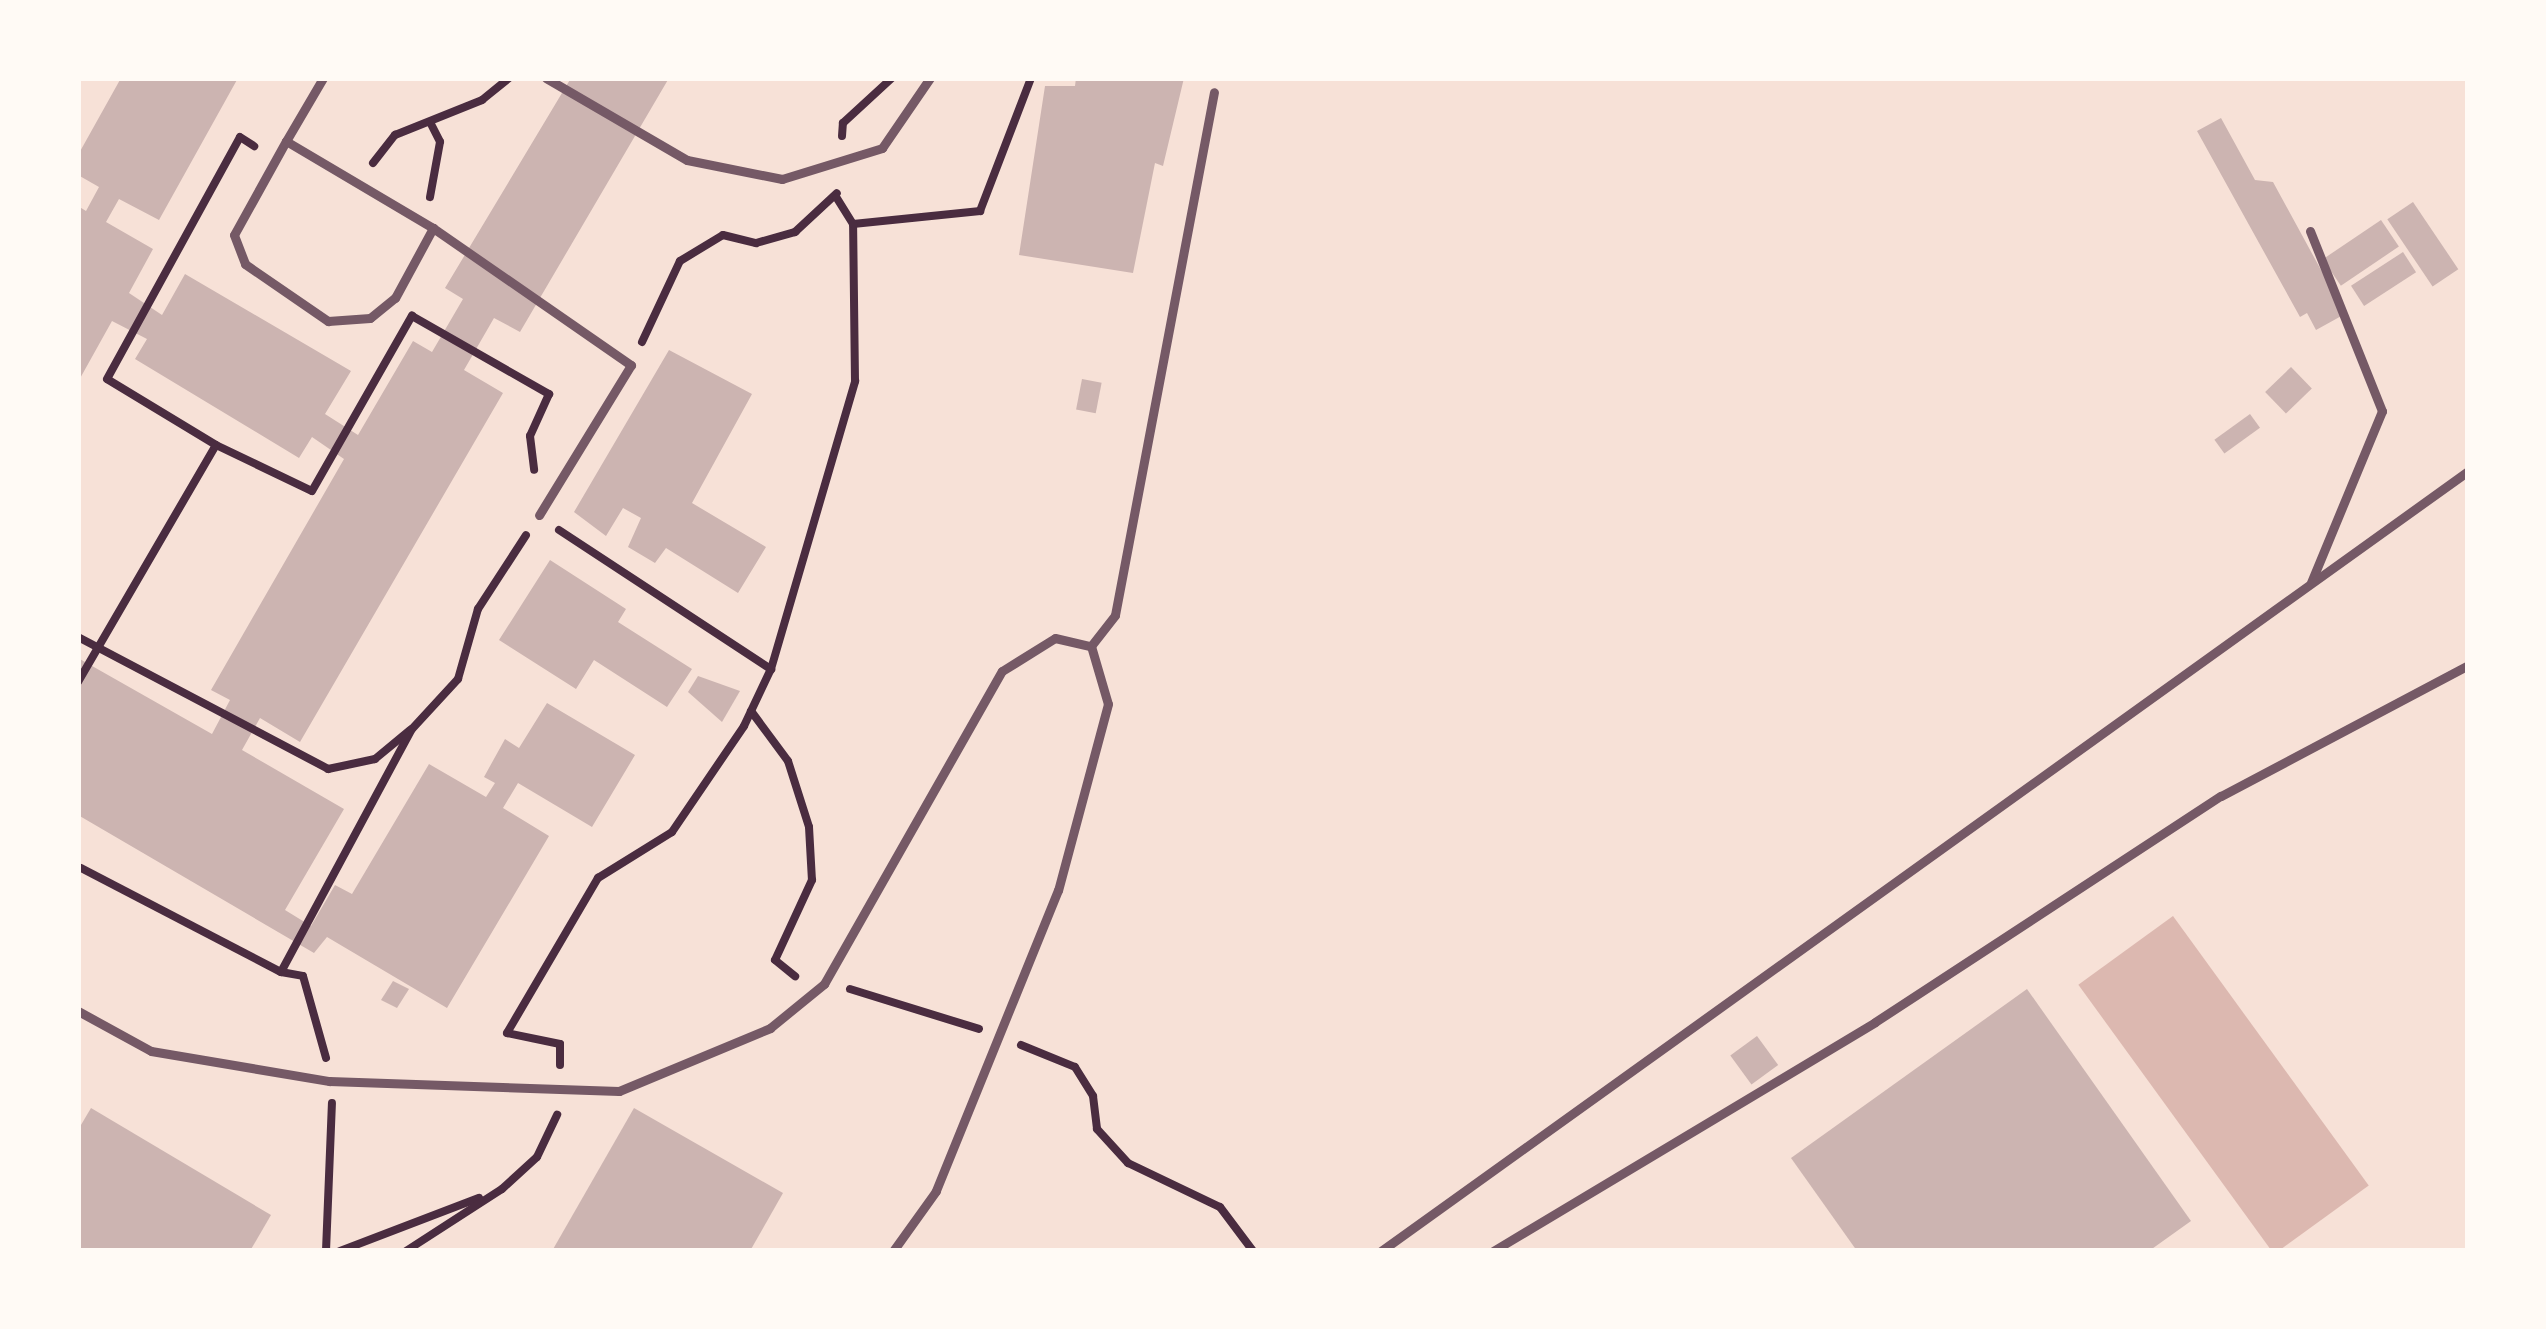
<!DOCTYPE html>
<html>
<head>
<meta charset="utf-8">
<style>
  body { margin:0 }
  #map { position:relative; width:2546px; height:1329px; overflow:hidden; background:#f7e1d7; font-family:Montserrat,sans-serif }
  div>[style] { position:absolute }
  .water>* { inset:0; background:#dcb8b0; transform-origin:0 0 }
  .building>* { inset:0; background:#ccb4b1; transform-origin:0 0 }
  .path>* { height:8px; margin:-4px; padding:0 4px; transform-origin:4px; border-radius:4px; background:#4a2c40 }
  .service>* { height:9px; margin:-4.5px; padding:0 4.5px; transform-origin:4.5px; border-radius:4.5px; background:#755966 }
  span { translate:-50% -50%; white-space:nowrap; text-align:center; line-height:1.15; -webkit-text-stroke:12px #fffaf5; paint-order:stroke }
  .frame { position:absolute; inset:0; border:81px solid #fffaf5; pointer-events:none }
</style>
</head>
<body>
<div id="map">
  <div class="water">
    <i style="left:2173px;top:916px;width:333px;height:117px;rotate:54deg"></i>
  </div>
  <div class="building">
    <i style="clip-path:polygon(121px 78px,238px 78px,159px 220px,119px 199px,106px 222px,153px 249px,129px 293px,162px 315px,185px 274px,351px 371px,325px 414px,358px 435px,413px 341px,432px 352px,463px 299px,445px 288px,571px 78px,669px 78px,520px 332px,494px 318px,464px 370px,503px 393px,300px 742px,260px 718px,242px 750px,344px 809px,285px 910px,311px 926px,335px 885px,352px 894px,429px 764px,486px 797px,495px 783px,484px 777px,505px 739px,519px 748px,547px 703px,635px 755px,592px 827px,518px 783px,503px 808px,549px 836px,447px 1008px,327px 937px,314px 953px,78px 815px,78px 658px,212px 734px,230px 700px,211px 690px,344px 459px,312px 437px,299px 458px,135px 359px,147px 339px,112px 321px,78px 382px,78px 206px,86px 211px,99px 187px,78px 175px,78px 155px)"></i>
    <i style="clip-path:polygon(1076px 78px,1184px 78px,1163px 166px,1155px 163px,1133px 273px,1019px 255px,1045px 86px,1075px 86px)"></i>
    <i style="clip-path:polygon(2221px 118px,2255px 180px,2273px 182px,2345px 314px,2316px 330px,2307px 313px,2300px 317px,2197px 131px)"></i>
    <i style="left:2413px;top:202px;width:81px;height:31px;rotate:56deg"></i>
    <i style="left:2381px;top:220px;width:32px;height:70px;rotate:56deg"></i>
    <i style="left:2403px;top:252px;width:24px;height:62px;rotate:57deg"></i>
    <i style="clip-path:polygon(669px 350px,752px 394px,692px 503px,766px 547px,738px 593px,666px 548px,655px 563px,628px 547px,641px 518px,623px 508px,606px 536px,574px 512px)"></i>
    <i style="left:2291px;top:367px;width:30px;height:36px;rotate:46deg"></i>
    <i style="left:1082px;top:379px;width:20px;height:31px;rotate:11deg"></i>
    <i style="left:2250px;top:414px;width:17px;height:44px;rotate:54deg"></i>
    <i style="clip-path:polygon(550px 560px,626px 609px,618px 622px,692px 669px,667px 707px,594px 660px,576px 689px,499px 640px)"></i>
    <i style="clip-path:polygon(698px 676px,740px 691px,722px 722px,688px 692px)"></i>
    <i style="clip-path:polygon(393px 981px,409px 989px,397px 1008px,381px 1000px)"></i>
    <i style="clip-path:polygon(2027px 989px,2191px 1221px,2149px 1251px,1857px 1251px,1791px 1158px)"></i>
    <i style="left:1757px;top:1036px;width:36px;height:33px;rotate:54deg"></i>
    <i style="clip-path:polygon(91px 1108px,271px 1215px,250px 1251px,78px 1251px,78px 1130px)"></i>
    <i style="clip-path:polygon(634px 1108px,783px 1193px,750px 1251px,552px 1251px)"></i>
  </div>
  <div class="path">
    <i style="left:430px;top:122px;width:22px;rotate:63deg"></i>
    <i style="left:440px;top:142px;width:56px;rotate:100.3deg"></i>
    <i style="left:842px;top:136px;width:13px;rotate:-86deg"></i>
    <i style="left:843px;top:123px;width:67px;rotate:-42.6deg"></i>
    <i style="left:373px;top:163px;width:36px;rotate:-52deg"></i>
    <i style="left:395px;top:135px;width:94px;rotate:-21.9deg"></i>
    <i style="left:482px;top:100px;width:35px;rotate:-39deg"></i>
    <i style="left:853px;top:224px;width:128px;rotate:-5.8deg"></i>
    <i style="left:980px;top:211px;width:142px;rotate:-69deg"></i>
    <i style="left:642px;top:342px;width:89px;rotate:-64.9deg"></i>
    <i style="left:680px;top:261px;width:50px;rotate:-31.2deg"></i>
    <i style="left:723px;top:235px;width:34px;rotate:14deg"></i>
    <i style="left:756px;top:243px;width:41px;rotate:-15.8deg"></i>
    <i style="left:795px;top:232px;width:57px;rotate:-42.9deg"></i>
    <i style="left:216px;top:445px;width:106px;rotate:25.6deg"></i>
    <i style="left:312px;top:491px;width:202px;rotate:-60.3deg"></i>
    <i style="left:412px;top:316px;width:158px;rotate:29.7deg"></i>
    <i style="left:549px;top:394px;width:46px;rotate:114.3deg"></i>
    <i style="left:530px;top:436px;width:34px;rotate:83deg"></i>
    <i style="left:559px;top:530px;width:254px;rotate:33.3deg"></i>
    <i style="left:78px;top:637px;width:283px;rotate:27.8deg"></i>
    <i style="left:328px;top:769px;width:48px;rotate:-12deg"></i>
    <i style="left:375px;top:759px;width:45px;rotate:-39.6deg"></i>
    <i style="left:78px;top:682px;width:274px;rotate:-59.8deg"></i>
    <i style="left:216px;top:445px;width:127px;rotate:-148.8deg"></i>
    <i style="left:107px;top:379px;width:276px;rotate:-61.2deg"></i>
    <i style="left:240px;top:137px;width:17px;rotate:33deg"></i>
    <i style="left:751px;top:711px;width:62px;rotate:53.5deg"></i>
    <i style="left:788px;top:761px;width:69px;rotate:72.3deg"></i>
    <i style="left:809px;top:827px;width:53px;rotate:86.8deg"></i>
    <i style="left:812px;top:880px;width:88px;rotate:114.8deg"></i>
    <i style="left:775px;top:960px;width:26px;rotate:39deg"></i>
    <i style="left:81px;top:868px;width:225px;rotate:27.5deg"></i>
    <i style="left:281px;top:972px;width:276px;rotate:-61.7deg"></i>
    <i style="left:412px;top:729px;width:68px;rotate:-47.4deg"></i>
    <i style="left:458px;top:679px;width:73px;rotate:-74.1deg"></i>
    <i style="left:478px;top:609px;width:88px;rotate:-57deg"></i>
    <i style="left:281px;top:972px;width:22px;rotate:10deg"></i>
    <i style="left:303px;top:976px;width:85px;rotate:74.3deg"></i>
    <i style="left:850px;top:989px;width:135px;rotate:17.2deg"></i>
    <i style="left:1021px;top:1045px;width:58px;rotate:22.2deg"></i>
    <i style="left:1075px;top:1067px;width:34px;rotate:58deg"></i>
    <i style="left:1093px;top:1096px;width:33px;rotate:83deg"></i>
    <i style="left:1097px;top:1129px;width:46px;rotate:47.6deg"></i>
    <i style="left:1128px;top:1163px;width:102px;rotate:25.6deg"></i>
    <i style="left:1220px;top:1207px;width:55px;rotate:53.1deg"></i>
    <i style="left:560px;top:1065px;width:21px;rotate:-90deg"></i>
    <i style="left:560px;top:1044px;width:54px;rotate:-168.3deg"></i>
    <i style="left:507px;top:1033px;width:180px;rotate:-59.6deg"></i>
    <i style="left:598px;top:878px;width:87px;rotate:-31.9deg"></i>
    <i style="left:672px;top:832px;width:128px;rotate:-55.8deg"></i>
    <i style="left:744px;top:726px;width:63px;rotate:-64.7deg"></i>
    <i style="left:771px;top:669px;width:300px;rotate:-73.7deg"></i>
    <i style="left:855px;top:381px;width:157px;rotate:-90.7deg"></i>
    <i style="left:853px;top:224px;width:31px;rotate:-122deg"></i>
    <i style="left:326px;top:1251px;width:148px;rotate:-87.7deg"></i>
    <i style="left:340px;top:1251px;width:149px;rotate:-20.9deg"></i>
    <i style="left:406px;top:1251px;width:114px;rotate:-32.9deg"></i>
    <i style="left:502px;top:1189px;width:47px;rotate:-42.4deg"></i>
    <i style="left:537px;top:1157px;width:47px;rotate:-64.5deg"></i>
  </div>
  <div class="service">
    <i style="left:323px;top:78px;width:73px;rotate:120.4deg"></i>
    <i style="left:286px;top:141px;width:171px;rotate:30.6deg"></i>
    <i style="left:433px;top:228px;width:241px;rotate:34.7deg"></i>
    <i style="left:631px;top:365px;width:176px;rotate:121.5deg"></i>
    <i style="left:546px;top:78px;width:163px;rotate:30.2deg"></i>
    <i style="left:687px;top:160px;width:97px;rotate:11.3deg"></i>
    <i style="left:782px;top:179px;width:105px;rotate:-17.2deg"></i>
    <i style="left:882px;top:148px;width:85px;rotate:-55.6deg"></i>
    <i style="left:286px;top:141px;width:107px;rotate:119deg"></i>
    <i style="left:234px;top:235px;width:31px;rotate:69deg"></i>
    <i style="left:245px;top:264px;width:101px;rotate:34.5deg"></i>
    <i style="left:328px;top:321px;width:42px;rotate:-4.1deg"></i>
    <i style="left:370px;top:318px;width:32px;rotate:-39deg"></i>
    <i style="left:395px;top:298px;width:80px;rotate:-61.5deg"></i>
    <i style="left:2310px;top:231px;width:194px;rotate:68.2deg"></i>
    <i style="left:2382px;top:411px;width:185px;rotate:112.5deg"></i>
    <i style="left:1091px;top:646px;width:39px;rotate:-52deg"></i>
    <i style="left:1115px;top:615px;width:532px;rotate:-79.28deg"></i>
    <i style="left:78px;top:1011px;width:83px;rotate:28.7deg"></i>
    <i style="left:151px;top:1051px;width:181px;rotate:9.6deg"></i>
    <i style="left:329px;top:1081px;width:290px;rotate:2deg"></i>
    <i style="left:619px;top:1091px;width:164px;rotate:-22.6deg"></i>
    <i style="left:770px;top:1028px;width:70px;rotate:-39.2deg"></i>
    <i style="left:824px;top:984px;width:360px;rotate:-60.4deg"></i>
    <i style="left:1002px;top:671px;width:62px;rotate:-31.9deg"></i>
    <i style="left:1055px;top:638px;width:37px;rotate:13deg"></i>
    <i style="left:1091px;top:646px;width:60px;rotate:73.7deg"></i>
    <i style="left:1108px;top:704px;width:193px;rotate:105deg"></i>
    <i style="left:1058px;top:890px;width:325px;rotate:112.1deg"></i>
    <i style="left:936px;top:1191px;width:74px;rotate:125.6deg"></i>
    <i style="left:1381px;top:1251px;width:1338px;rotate:-35.66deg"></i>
    <i style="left:1493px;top:1251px;width:445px;rotate:-30.9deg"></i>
    <i style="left:1875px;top:1022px;width:413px;rotate:-33.2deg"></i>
    <i style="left:2221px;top:796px;width:280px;rotate:-27.9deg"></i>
  </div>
  <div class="frame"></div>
</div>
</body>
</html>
